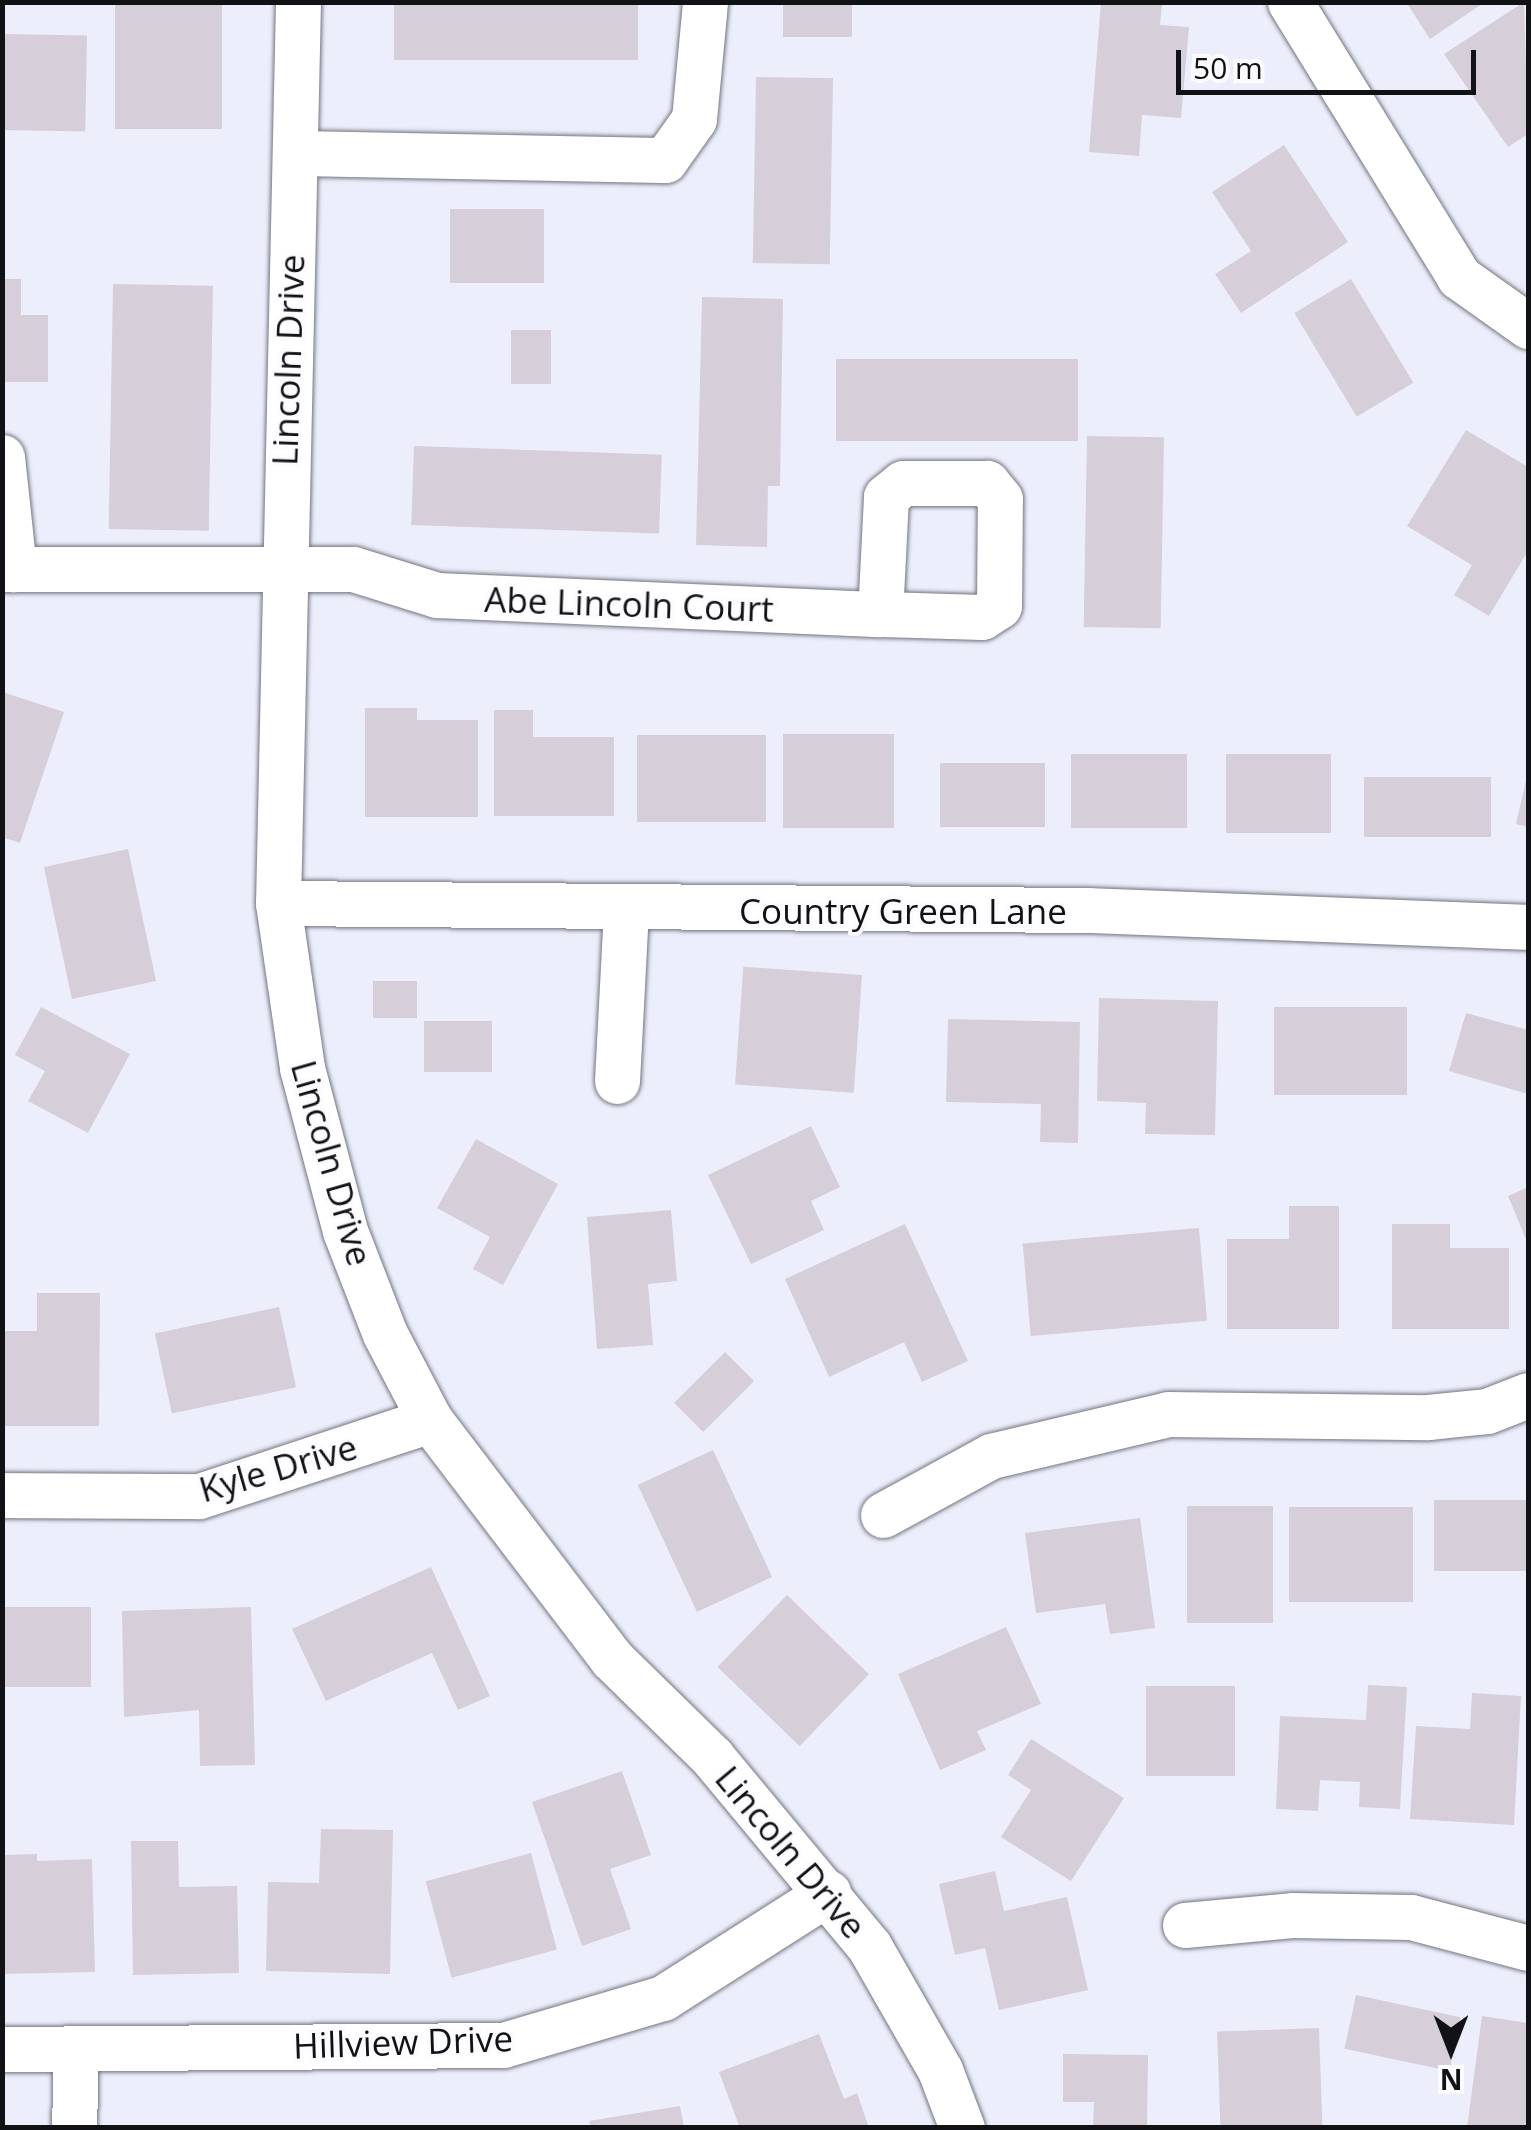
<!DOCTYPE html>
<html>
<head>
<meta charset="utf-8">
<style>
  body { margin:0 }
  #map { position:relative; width:1531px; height:2130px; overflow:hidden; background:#eceffb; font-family:"Open Sans",sans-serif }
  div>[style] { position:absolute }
  .building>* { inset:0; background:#d6ced9; transform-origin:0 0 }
  .roads { filter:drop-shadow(0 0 2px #737580) drop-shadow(0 0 2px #737580) }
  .minor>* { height:45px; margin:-22.5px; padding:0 22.5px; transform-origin:22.5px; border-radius:22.5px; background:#fff }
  span { translate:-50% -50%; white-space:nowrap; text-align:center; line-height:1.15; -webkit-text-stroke:8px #fcfcff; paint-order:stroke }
  .street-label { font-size:35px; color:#111216 }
  .frame { position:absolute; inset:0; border:5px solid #111216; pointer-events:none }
  .north { position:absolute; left:1401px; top:2000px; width:100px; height:100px; -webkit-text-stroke:8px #fcfcff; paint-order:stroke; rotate:180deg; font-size:28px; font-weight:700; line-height:40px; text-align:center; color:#111216 }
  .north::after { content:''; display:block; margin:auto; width:35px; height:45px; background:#111216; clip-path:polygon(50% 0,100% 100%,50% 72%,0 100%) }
  .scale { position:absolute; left:1176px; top:50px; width:300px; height:45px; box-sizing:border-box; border:5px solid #111216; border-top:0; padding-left:12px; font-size:30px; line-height:35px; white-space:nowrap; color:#111216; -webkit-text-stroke:8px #fcfcff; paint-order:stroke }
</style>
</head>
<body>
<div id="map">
  <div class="building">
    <i style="left:115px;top:2px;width:107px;height:127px"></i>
    <i style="left:394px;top:2px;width:244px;height:58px"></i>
    <i style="left:783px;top:2px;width:69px;height:35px"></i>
    <i style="clip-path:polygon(1101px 2px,1162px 4px,1160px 25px,1189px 27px,1181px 118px,1142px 115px,1139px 156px,1089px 152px)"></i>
    <i style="clip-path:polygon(1406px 2px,1485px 2px,1430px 39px)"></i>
    <i style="clip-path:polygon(1524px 2px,1528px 134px,1508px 147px,1444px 54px)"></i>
    <i style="left:2px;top:34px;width:85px;height:96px;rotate:1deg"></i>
    <i style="left:756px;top:77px;width:77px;height:186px;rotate:1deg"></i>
    <i style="clip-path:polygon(1284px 145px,1348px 242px,1241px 313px,1215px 274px,1251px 251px,1212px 192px)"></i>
    <i style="left:450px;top:209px;width:94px;height:74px"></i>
    <i style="clip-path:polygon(2px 279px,21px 279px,21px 315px,48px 315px,48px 382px,2px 382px)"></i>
    <i style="left:1351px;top:279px;width:121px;height:66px;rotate:59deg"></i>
    <i style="left:113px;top:284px;width:100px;height:245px;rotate:1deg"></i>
    <i style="clip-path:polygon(702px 297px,783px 299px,780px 486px,768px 486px,767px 547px,696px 545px)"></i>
    <i style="left:511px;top:330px;width:40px;height:54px"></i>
    <i style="left:1078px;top:359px;width:82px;height:242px;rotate:90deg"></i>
    <i style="clip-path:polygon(1466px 430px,1528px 467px,1528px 551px,1489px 616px,1454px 595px,1472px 565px,1407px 526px)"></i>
    <i style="left:1087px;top:436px;width:77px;height:191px;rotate:1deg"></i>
    <i style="left:414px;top:446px;width:248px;height:79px;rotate:2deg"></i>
    <i style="clip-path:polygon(2px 692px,64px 712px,20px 843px,2px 837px)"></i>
    <i style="clip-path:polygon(365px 708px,417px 708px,417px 720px,478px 720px,478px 817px,365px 817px)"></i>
    <i style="clip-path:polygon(494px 710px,533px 710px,533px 737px,614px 737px,614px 816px,494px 816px)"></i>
    <i style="left:783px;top:734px;width:111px;height:94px"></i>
    <i style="left:637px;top:735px;width:129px;height:87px"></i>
    <i style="left:1071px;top:754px;width:116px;height:74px"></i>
    <i style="left:1226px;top:754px;width:105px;height:79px"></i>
    <i style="left:940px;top:763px;width:105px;height:64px"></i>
    <i style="clip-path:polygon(1527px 776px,1528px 777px,1528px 827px,1516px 824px)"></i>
    <i style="left:1364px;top:777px;width:127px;height:60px"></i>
    <i style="left:128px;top:849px;width:135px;height:86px;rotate:78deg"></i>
    <i style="left:862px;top:975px;width:118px;height:119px;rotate:94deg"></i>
    <i style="left:373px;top:981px;width:44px;height:37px"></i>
    <i style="clip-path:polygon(1099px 998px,1218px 1001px,1215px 1135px,1145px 1134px,1146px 1103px,1097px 1101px)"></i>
    <i style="clip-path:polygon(41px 1007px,130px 1054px,88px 1133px,28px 1101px,45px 1071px,15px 1055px)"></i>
    <i style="left:1274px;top:1007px;width:133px;height:88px"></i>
    <i style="clip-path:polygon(1466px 1013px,1528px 1030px,1528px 1094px,1449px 1071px)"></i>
    <i style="clip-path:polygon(948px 1019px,1080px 1022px,1078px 1143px,1040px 1142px,1041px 1104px,946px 1102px)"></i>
    <i style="left:424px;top:1021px;width:68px;height:51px"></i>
    <i style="clip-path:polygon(811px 1126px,840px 1187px,811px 1201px,824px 1230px,751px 1264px,708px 1175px)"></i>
    <i style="clip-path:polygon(476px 1139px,558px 1184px,503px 1285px,473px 1269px,490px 1237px,437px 1208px)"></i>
    <i style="clip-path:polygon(1528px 1187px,1528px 1244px,1508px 1196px)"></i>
    <i style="clip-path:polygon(1289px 1206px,1339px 1206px,1339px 1329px,1227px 1329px,1227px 1239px,1289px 1239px)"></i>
    <i style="clip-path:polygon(671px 1210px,677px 1281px,648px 1284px,653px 1345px,597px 1349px,587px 1217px)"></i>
    <i style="clip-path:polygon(905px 1224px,968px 1361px,922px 1382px,904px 1342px,829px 1377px,785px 1279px)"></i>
    <i style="clip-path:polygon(1392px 1224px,1450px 1224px,1450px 1248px,1509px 1248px,1509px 1329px,1392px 1329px)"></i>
    <i style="left:1199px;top:1228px;width:93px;height:177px;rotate:85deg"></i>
    <i style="clip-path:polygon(37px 1293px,100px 1293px,99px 1426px,2px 1426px,2px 1331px,37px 1331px)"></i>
    <i style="left:279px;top:1307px;width:82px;height:127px;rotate:78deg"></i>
    <i style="left:725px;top:1352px;width:41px;height:72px;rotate:45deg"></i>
    <i style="left:713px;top:1450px;width:140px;height:83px;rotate:65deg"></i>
    <i style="left:1434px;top:1500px;width:94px;height:71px"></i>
    <i style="left:1187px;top:1506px;width:86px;height:117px"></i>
    <i style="left:1289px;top:1507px;width:124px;height:95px"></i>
    <i style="clip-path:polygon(1140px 1518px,1155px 1628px,1110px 1634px,1105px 1604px,1036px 1613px,1025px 1533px)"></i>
    <i style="clip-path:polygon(431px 1567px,490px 1696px,458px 1710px,432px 1653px,326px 1701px,292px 1629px)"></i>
    <i style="left:787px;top:1595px;width:114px;height:100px;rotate:44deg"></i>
    <i style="left:2px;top:1607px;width:89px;height:80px"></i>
    <i style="clip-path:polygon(251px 1607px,255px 1765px,200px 1766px,199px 1710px,124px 1717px,122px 1611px)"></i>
    <i style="clip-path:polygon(1006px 1627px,1041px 1704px,977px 1731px,986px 1750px,940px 1770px,898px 1674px)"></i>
    <i style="clip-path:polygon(1368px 1685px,1407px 1687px,1400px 1809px,1359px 1807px,1360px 1782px,1320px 1780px,1318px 1811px,1276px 1809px,1280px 1716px,1366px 1720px)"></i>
    <i style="left:1146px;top:1686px;width:89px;height:90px"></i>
    <i style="clip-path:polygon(1472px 1693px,1521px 1696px,1514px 1825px,1410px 1819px,1416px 1726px,1470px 1729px)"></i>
    <i style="clip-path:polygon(1031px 1739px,1124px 1798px,1071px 1881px,1001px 1837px,1031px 1790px,1008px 1775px)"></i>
    <i style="clip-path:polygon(622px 1771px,651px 1855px,610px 1869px,631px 1929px,582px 1946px,532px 1802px)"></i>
    <i style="clip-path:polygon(321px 1829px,393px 1830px,390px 1974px,266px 1971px,268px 1882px,319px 1883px)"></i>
    <i style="clip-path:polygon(131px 1841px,178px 1841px,179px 1887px,237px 1886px,239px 1973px,133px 1975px)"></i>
    <i style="left:531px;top:1853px;width:100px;height:109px;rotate:75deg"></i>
    <i style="clip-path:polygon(37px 1854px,37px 1861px,92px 1859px,95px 1972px,2px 1974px,2px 1855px)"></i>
    <i style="clip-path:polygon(995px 1871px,1004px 1911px,1067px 1897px,1088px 1990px,999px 2010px,985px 1948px,955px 1955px,939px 1884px)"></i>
    <i style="left:1356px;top:1995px;width:107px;height:55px;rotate:12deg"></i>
    <i style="clip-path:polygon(1482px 2016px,1528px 2023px,1528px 2128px,1467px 2128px)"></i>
    <i style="left:1319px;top:2028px;width:100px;height:102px;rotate:88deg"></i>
    <i style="clip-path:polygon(819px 2034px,844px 2099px,857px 2093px,869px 2128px,740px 2128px,719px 2072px)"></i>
    <i style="clip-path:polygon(1063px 2054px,1148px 2055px,1147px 2128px,1093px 2128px,1094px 2102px,1063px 2102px)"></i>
    <i style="clip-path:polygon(680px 2106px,684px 2128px,591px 2128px,589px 2121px)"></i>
  </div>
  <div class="roads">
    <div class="minor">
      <i style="left:298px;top:2px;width:901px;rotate:91.27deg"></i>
      <i style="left:278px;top:903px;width:167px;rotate:81.7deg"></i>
      <i style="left:302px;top:1068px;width:169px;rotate:75.2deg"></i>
      <i style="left:345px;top:1231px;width:110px;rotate:68.8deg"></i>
      <i style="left:385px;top:1334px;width:97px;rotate:62.4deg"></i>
      <i style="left:430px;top:1420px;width:300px;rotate:52.7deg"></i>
      <i style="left:612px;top:1659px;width:140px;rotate:44.4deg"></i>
      <i style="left:712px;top:1757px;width:246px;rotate:50.3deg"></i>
      <i style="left:869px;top:1946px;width:143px;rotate:60.2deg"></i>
      <i style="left:940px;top:2070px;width:62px;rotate:69.2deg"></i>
      <i style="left:1290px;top:2px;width:323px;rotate:58.4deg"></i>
      <i style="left:1459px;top:277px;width:85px;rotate:35.4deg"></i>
      <i style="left:295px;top:153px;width:370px;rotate:1.1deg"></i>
      <i style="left:665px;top:160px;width:50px;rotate:-54.7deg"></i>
      <i style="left:694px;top:119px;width:118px;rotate:-84.6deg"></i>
      <i style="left:2px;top:457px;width:113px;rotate:83.9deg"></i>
      <i style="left:2px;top:569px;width:351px"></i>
      <i style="left:353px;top:569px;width:88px;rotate:17.2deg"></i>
      <i style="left:437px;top:595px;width:443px;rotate:2.5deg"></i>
      <i style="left:880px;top:614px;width:102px;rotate:1.7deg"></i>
      <i style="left:982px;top:617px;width:20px;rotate:-33deg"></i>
      <i style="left:999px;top:606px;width:107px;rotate:-89.5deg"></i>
      <i style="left:1000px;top:499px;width:21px;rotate:-129deg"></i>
      <i style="left:987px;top:483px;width:84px;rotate:180deg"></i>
      <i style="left:903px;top:483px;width:22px;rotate:141deg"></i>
      <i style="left:886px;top:497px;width:117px;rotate:92.9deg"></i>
      <i style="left:278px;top:903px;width:810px;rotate:0.5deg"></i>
      <i style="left:1088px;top:910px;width:440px;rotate:2.2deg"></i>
      <i style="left:617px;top:1081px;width:169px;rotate:-87deg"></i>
      <i style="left:2px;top:1495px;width:197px;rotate:0.3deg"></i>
      <i style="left:199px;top:1496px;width:243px;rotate:-18.2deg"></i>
      <i style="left:883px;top:1515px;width:123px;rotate:-28.6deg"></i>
      <i style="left:991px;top:1456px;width:182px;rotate:-13.3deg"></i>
      <i style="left:1168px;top:1414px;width:260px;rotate:0.7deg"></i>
      <i style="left:1428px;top:1417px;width:59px;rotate:-5.8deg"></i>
      <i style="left:1487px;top:1411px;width:44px;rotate:-21.3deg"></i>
      <i style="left:1185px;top:1925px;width:107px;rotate:-5.3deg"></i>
      <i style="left:1292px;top:1915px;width:119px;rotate:1deg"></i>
      <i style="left:1411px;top:1917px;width:121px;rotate:14.8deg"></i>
      <i style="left:2px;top:2049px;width:501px;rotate:-0.46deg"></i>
      <i style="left:503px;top:2045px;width:167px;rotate:-16.4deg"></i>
      <i style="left:663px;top:1998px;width:196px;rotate:-32.5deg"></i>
      <i style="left:74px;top:2128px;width:78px;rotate:-88.5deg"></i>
    </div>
  </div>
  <div class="street-label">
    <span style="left:288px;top:360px;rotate:-88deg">Lincoln Drive</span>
    <span style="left:629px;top:604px;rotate:2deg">Abe Lincoln Court</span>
    <span style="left:903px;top:911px">Country Green Lane</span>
    <span style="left:332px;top:1163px;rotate:74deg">Lincoln Drive</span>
    <span style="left:278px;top:1468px;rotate:-16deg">Kyle Drive</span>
    <span style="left:791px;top:1852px;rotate:50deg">Lincoln Drive</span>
    <span style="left:403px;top:2042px;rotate:-2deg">Hillview Drive</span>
  </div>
  <div class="frame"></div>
  <div class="north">N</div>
  <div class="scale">50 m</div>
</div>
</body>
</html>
